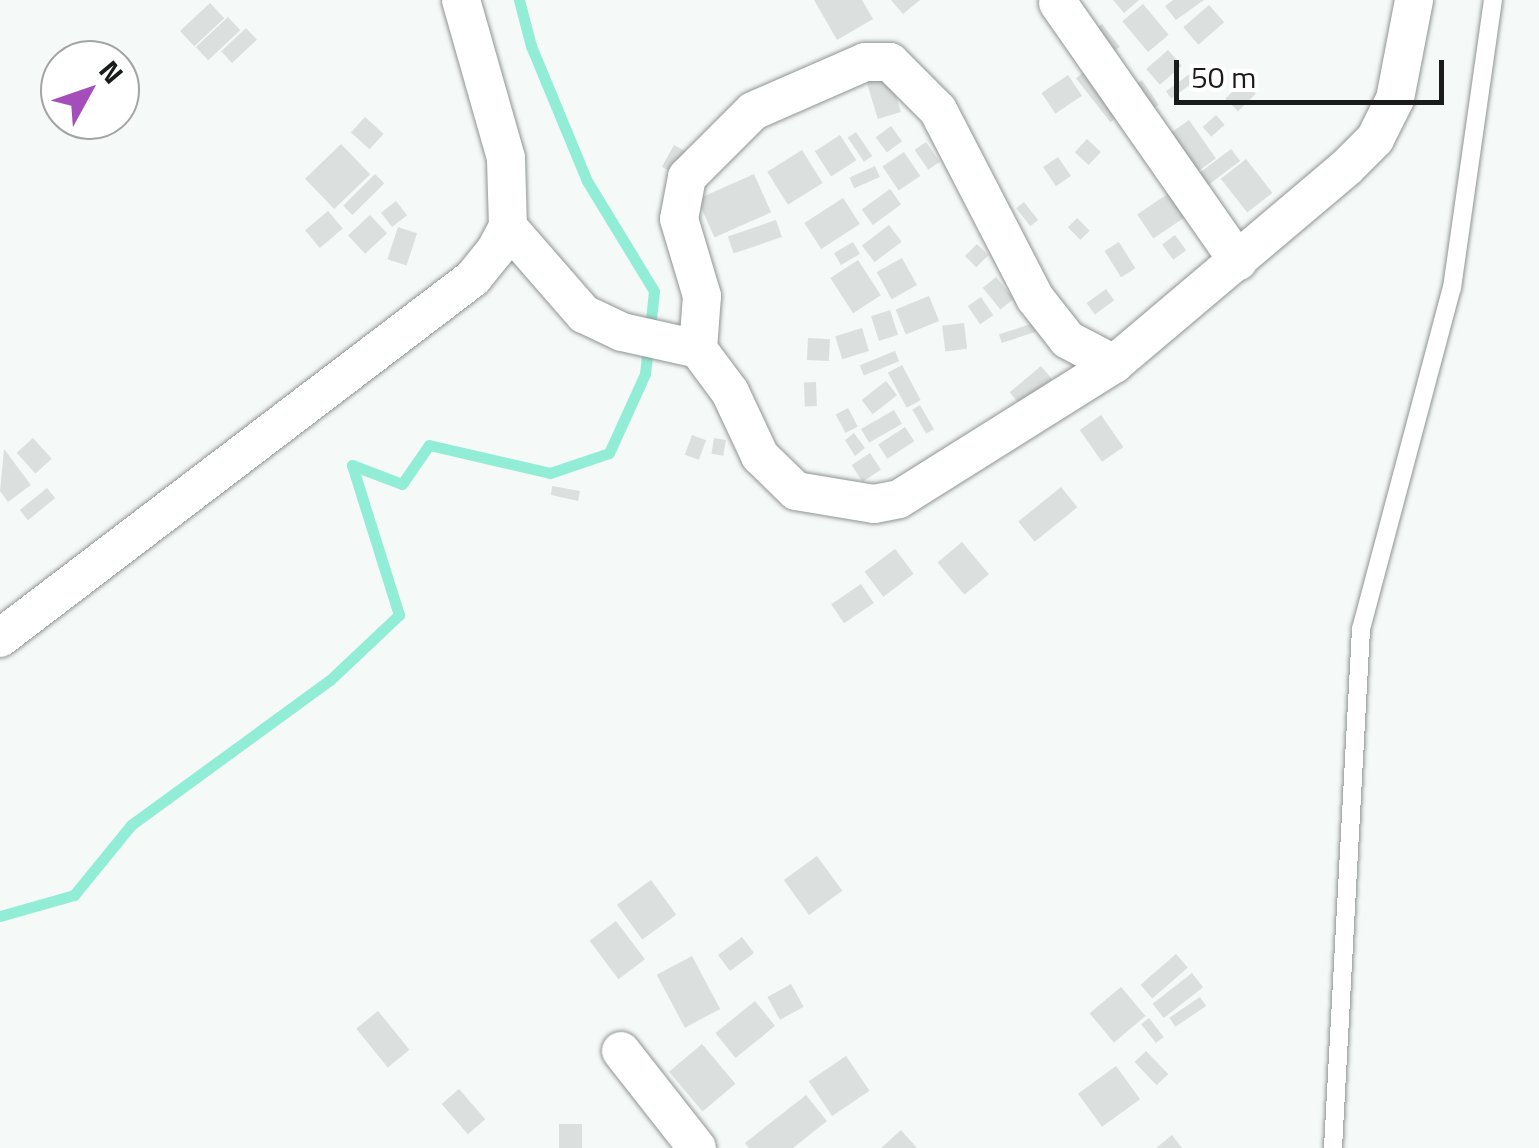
<!DOCTYPE html>
<html>
<head>
<meta charset="utf-8">
<style>
  body { margin:0 }
  #map { position:relative; width:1539px; height:1148px; overflow:hidden; background:#f5faf8; font-family:"Titillium Web",sans-serif }
  div>[style] { position:absolute }
  .stream>* { height:11px; margin:-5.5px; padding:0 5.5px; transform-origin:5.5px; border-radius:5.5px; background:#92edd6 }
  .building>* { inset:0; background:#dbe0de; transform-origin:0 0 }
  .roads { filter:drop-shadow(0 0 2px #8f9493) drop-shadow(0 0 2px #8f9493) }
  .lane>* { height:18px; margin:-9px; padding:0 9px; transform-origin:9px; border-radius:9px; background:#fff }
  .street>* { height:38px; margin:-19px; padding:0 19px; transform-origin:19px; border-radius:19px; background:#fff }
  span { translate:-50% -50%; white-space:nowrap; text-align:center; line-height:1.15; -webkit-text-stroke:8px #fff; paint-order:stroke }
  .north { position:absolute; left:40px; top:40px; width:100px; height:100px; box-sizing:border-box; background:#fff; border:2px solid #a3a4a4; border-radius:50%; rotate:50deg; font-size:28px; font-weight:700; line-height:40px; text-align:center; color:#1a1c1b }
  .north::after { content:''; display:block; margin:auto; width:35px; height:45px; background:#a54ebb; clip-path:polygon(50% 0,100% 100%,50% 72%,0 100%) }
  .scale { position:absolute; left:1174px; top:60px; width:270px; height:45px; box-sizing:border-box; border:5px solid #1a1c1b; border-top:0; padding-left:12px; font-size:30px; line-height:35px; white-space:nowrap; color:#1a1c1b; -webkit-text-stroke:8px #fff; paint-order:stroke }
</style>
</head>
<body>
<div id="map">
  <div class="stream">
    <i style="left:0;top:916px;width:77px;rotate:-15.8deg"></i>
    <i style="left:74px;top:895px;width:90px;rotate:-50.8deg"></i>
    <i style="left:131px;top:825px;width:246px;rotate:-36.1deg"></i>
    <i style="left:330px;top:680px;width:95px;rotate:-43.3deg"></i>
    <i style="left:399px;top:615px;width:157px;rotate:-107.4deg"></i>
    <i style="left:352px;top:465px;width:53px;rotate:20.8deg"></i>
    <i style="left:402px;top:484px;width:47px;rotate:-55.3deg"></i>
    <i style="left:429px;top:445px;width:124px;rotate:13deg"></i>
    <i style="left:550px;top:473px;width:62px;rotate:-18.7deg"></i>
    <i style="left:609px;top:453px;width:87px;rotate:-65.5deg"></i>
    <i style="left:645px;top:374px;width:83px;rotate:-83.8deg"></i>
    <i style="left:654px;top:291px;width:129px;rotate:-121.3deg"></i>
    <i style="left:587px;top:181px;width:146px;rotate:-112.5deg"></i>
    <i style="left:531px;top:46px;width:48px;rotate:-104.6deg"></i>
  </div>
  <div class="building">
    <i style="clip-path:polygon(814px 0,862px 0,873px 19px,837px 40px)"></i>
    <i style="clip-path:polygon(891px 0,920px 0,903px 14px)"></i>
    <i style="clip-path:polygon(1113px 0,1139px 0,1124px 13px)"></i>
    <i style="clip-path:polygon(1173px 0,1204px 0,1176px 20px,1165px 6px)"></i>
    <i style="left:210px;top:3px;width:21px;height:41px;rotate:47deg"></i>
    <i style="left:1143px;top:4px;width:40px;height:27px;rotate:50deg"></i>
    <i style="left:1209px;top:5px;width:23px;height:34px;rotate:49deg"></i>
    <i style="left:228px;top:17px;width:18px;height:44px;rotate:47deg"></i>
    <i style="left:1102px;top:24px;width:29px;height:19px;rotate:52deg"></i>
    <i style="left:246px;top:28px;width:16px;height:34px;rotate:47deg"></i>
    <i style="left:1168px;top:50px;width:21px;height:29px;rotate:49deg"></i>
    <i style="left:1098px;top:61px;width:56px;height:28px;rotate:52deg"></i>
    <i style="left:888px;top:70px;width:44px;height:24px;rotate:73deg"></i>
    <i style="left:1191px;top:73px;width:9px;height:31px;rotate:54deg"></i>
    <i style="left:1068px;top:75px;width:25px;height:32px;rotate:56deg"></i>
    <i style="left:1142px;top:80px;width:30px;height:13px;rotate:56deg"></i>
    <i style="left:1243px;top:81px;width:18px;height:25px;rotate:45deg"></i>
    <i style="left:1216px;top:115px;width:13px;height:18px;rotate:48deg"></i>
    <i style="left:365px;top:117px;width:25px;height:21px;rotate:42deg"></i>
    <i style="left:1189px;top:120px;width:47px;height:36px;rotate:55deg"></i>
    <i style="left:891px;top:126px;width:19px;height:19px;rotate:54deg"></i>
    <i style="left:856px;top:132px;width:29px;height:10px;rotate:56deg"></i>
    <i style="left:840px;top:135px;width:30px;height:30px;rotate:57deg"></i>
    <i style="left:1087px;top:139px;width:19px;height:18px;rotate:43deg"></i>
    <i style="left:926px;top:142px;width:24px;height:14px;rotate:55deg"></i>
    <i style="left:341px;top:144px;width:42px;height:50px;rotate:46deg"></i>
    <i style="left:674px;top:145px;width:13px;height:25px;rotate:29deg"></i>
    <i style="left:1231px;top:149px;width:15px;height:41px;rotate:53deg"></i>
    <i style="left:802px;top:150px;width:39px;height:41px;rotate:58deg"></i>
    <i style="left:904px;top:152px;width:29px;height:26px;rotate:56deg"></i>
    <i style="left:1058px;top:157px;width:23px;height:18px;rotate:56deg"></i>
    <i style="left:1246px;top:159px;width:43px;height:32px;rotate:52deg"></i>
    <i style="left:875px;top:166px;width:12px;height:28px;rotate:66deg"></i>
    <i style="left:375px;top:174px;width:13px;height:45px;rotate:45deg"></i>
    <i style="left:754px;top:174px;width:42px;height:62px;rotate:66deg"></i>
    <i style="left:890px;top:189px;width:19px;height:35px;rotate:54deg"></i>
    <i style="left:1172px;top:191px;width:29px;height:42px;rotate:56deg"></i>
    <i style="left:843px;top:198px;width:31px;height:46px;rotate:57deg"></i>
    <i style="left:396px;top:201px;width:18px;height:19px;rotate:52deg"></i>
    <i style="left:1024px;top:202px;width:23px;height:10px;rotate:52deg"></i>
    <i style="left:328px;top:211px;width:23px;height:30px;rotate:50deg"></i>
    <i style="left:370px;top:215px;width:25px;height:30px;rotate:47deg"></i>
    <i style="left:1077px;top:218px;width:18px;height:13px;rotate:45deg"></i>
    <i style="left:776px;top:220px;width:18px;height:51px;rotate:71deg"></i>
    <i style="left:889px;top:225px;width:21px;height:34px;rotate:53deg"></i>
    <i style="left:398px;top:227px;width:20px;height:34px;rotate:18deg"></i>
    <i style="left:1175px;top:235px;width:19px;height:16px;rotate:54deg"></i>
    <i style="left:853px;top:242px;width:14px;height:22px;rotate:60deg"></i>
    <i style="left:1119px;top:242px;width:31px;height:17px;rotate:58deg"></i>
    <i style="left:977px;top:244px;width:16px;height:17px;rotate:45deg"></i>
    <i style="left:902px;top:258px;width:31px;height:29px;rotate:61deg"></i>
    <i style="left:858px;top:260px;width:42px;height:33px;rotate:57deg"></i>
    <i style="left:996px;top:277px;width:28px;height:17px;rotate:51deg"></i>
    <i style="left:1106px;top:289px;width:14px;height:24px;rotate:54deg"></i>
    <i style="left:929px;top:296px;width:27px;height:36px;rotate:68deg"></i>
    <i style="left:981px;top:297px;width:22px;height:16px;rotate:56deg"></i>
    <i style="left:890px;top:310px;width:26px;height:20px;rotate:72deg"></i>
    <i style="left:1037px;top:322px;width:9px;height:40px;rotate:72deg"></i>
    <i style="left:964px;top:323px;width:26px;height:22px;rotate:83deg"></i>
    <i style="left:862px;top:328px;width:24px;height:28px;rotate:73deg"></i>
    <i style="left:808px;top:338px;width:22px;height:22px;rotate:3deg"></i>
    <i style="left:895px;top:351px;width:11px;height:38px;rotate:68deg"></i>
    <i style="left:902px;top:365px;width:40px;height:16px;rotate:62deg"></i>
    <i style="left:1041px;top:366px;width:17px;height:41px;rotate:50deg"></i>
    <i style="left:886px;top:381px;width:18px;height:31px;rotate:52deg"></i>
    <i style="left:816px;top:382px;width:24px;height:12px;rotate:88deg"></i>
    <i style="left:920px;top:405px;width:28px;height:9px;rotate:60deg"></i>
    <i style="left:848px;top:408px;width:21px;height:14px;rotate:62deg"></i>
    <i style="left:894px;top:410px;width:16px;height:38px;rotate:60deg"></i>
    <i style="left:1101px;top:415px;width:39px;height:26px;rotate:55deg"></i>
    <i style="left:905px;top:427px;width:17px;height:32px;rotate:57deg"></i>
    <i style="clip-path:polygon(854px 433px,865px 448px,855px 456px,845px 440px)"></i>
    <i style="left:692px;top:435px;width:15px;height:21px;rotate:20deg"></i>
    <i style="left:33px;top:438px;width:28px;height:22px;rotate:48deg"></i>
    <i style="left:714px;top:438px;width:12px;height:16px;rotate:9deg"></i>
    <i style="clip-path:polygon(4px 449px,31px 485px,8px 502px,0 491px)"></i>
    <i style="left:870px;top:453px;width:20px;height:22px;rotate:57deg"></i>
    <i style="clip-path:polygon(552px 486px,580px 491px,578px 501px,551px 495px)"></i>
    <i style="left:1061px;top:487px;width:26px;height:55px;rotate:51deg"></i>
    <i style="left:47px;top:488px;width:13px;height:35px;rotate:51deg"></i>
    <i style="left:962px;top:542px;width:42px;height:32px;rotate:50deg"></i>
    <i style="left:895px;top:549px;width:31px;height:38px;rotate:53deg"></i>
    <i style="left:861px;top:584px;width:23px;height:36px;rotate:56deg"></i>
    <i style="left:817px;top:856px;width:43px;height:41px;rotate:54deg"></i>
    <i style="left:651px;top:880px;width:43px;height:42px;rotate:54deg"></i>
    <i style="left:616px;top:921px;width:48px;height:33px;rotate:53deg"></i>
    <i style="left:742px;top:937px;width:20px;height:30px;rotate:53deg"></i>
    <i style="left:1176px;top:954px;width:18px;height:47px;rotate:49deg"></i>
    <i style="left:692px;top:956px;width:60px;height:40px;rotate:62deg"></i>
    <i style="left:1192px;top:973px;width:18px;height:50px;rotate:52deg"></i>
    <i style="left:791px;top:984px;width:26px;height:27px;rotate:61deg"></i>
    <i style="left:1121px;top:987px;width:38px;height:41px;rotate:50deg"></i>
    <i style="left:1200px;top:997px;width:11px;height:37px;rotate:56deg"></i>
    <i style="left:755px;top:1001px;width:32px;height:51px;rotate:51deg"></i>
    <i style="left:378px;top:1011px;width:50px;height:28px;rotate:51deg"></i>
    <i style="left:1149px;top:1018px;width:24px;height:10px;rotate:52deg"></i>
    <i style="left:702px;top:1044px;width:52px;height:43px;rotate:50deg"></i>
    <i style="left:1146px;top:1051px;width:32px;height:16px;rotate:46deg"></i>
    <i style="left:846px;top:1056px;width:42px;height:45px;rotate:56deg"></i>
    <i style="left:1116px;top:1066px;width:41px;height:47px;rotate:54deg"></i>
    <i style="left:459px;top:1089px;width:40px;height:23px;rotate:49deg"></i>
    <i style="clip-path:polygon(806px 1095px,827px 1121px,793px 1148px,749px 1148px,745px 1143px)"></i>
    <i style="left:582px;top:1124px;width:24px;height:23px;rotate:90deg"></i>
    <i style="clip-path:polygon(901px 1130px,917px 1148px,881px 1148px)"></i>
    <i style="clip-path:polygon(1172px 1135px,1182px 1148px,1156px 1148px)"></i>
  </div>
  <div class="roads">
    <div class="lane">
      <i style="left:1333px;top:1148px;width:520px;rotate:-86.91deg"></i>
      <i style="left:1361px;top:629px;width:353px;rotate:-75.1deg"></i>
      <i style="left:1452px;top:288px;width:291px;rotate:-81.9deg"></i>
    </div>
    <div class="street">
      <i style="left:1058px;top:3px;width:315px;rotate:55.1deg"></i>
      <i style="left:508px;top:227px;width:116px;rotate:48.9deg"></i>
      <i style="left:584px;top:314px;width:42px;rotate:25.3deg"></i>
      <i style="left:622px;top:332px;width:78px;rotate:12.6deg"></i>
      <i style="left:698px;top:349px;width:54px;rotate:53.3deg"></i>
      <i style="left:730px;top:392px;width:71px;rotate:64.9deg"></i>
      <i style="left:760px;top:456px;width:50px;rotate:44.2deg"></i>
      <i style="left:796px;top:491px;width:79px;rotate:9.5deg"></i>
      <i style="left:874px;top:504px;width:25px;rotate:-11deg"></i>
      <i style="left:899px;top:499px;width:254px;rotate:-32.1deg"></i>
      <i style="left:1114px;top:364px;width:305px;rotate:-40.2deg"></i>
      <i style="left:1347px;top:167px;width:40px;rotate:-45deg"></i>
      <i style="left:1375px;top:139px;width:45px;rotate:-63.4deg"></i>
      <i style="left:1395px;top:99px;width:101px;rotate:-79.1deg"></i>
      <i style="left:698px;top:349px;width:53px;rotate:-85.7deg"></i>
      <i style="left:702px;top:296px;width:80px;rotate:-106.6deg"></i>
      <i style="left:679px;top:219px;width:43px;rotate:-79.2deg"></i>
      <i style="left:687px;top:177px;width:93px;rotate:-45deg"></i>
      <i style="left:753px;top:111px;width:122px;rotate:-23.6deg"></i>
      <i style="left:865px;top:62px;width:25px"></i>
      <i style="left:890px;top:62px;width:68px;rotate:45deg"></i>
      <i style="left:938px;top:110px;width:212px;rotate:62.7deg"></i>
      <i style="left:1035px;top:298px;width:53px;rotate:51.8deg"></i>
      <i style="left:1068px;top:340px;width:52px;rotate:27.6deg"></i>
      <i style="left:0;top:638px;width:594px;rotate:-37.27deg"></i>
      <i style="left:473px;top:278px;width:35px;rotate:-51deg"></i>
      <i style="left:495px;top:251px;width:27px;rotate:-62deg"></i>
      <i style="left:508px;top:227px;width:69px;rotate:-91.7deg"></i>
      <i style="left:506px;top:158px;width:164px;rotate:-105.9deg"></i>
      <i style="left:621px;top:1051px;width:123px;rotate:51.9deg"></i>
    </div>
  </div>
  <div class="north">N</div>
  <div class="scale">50 m</div>
</div>
</body>
</html>
